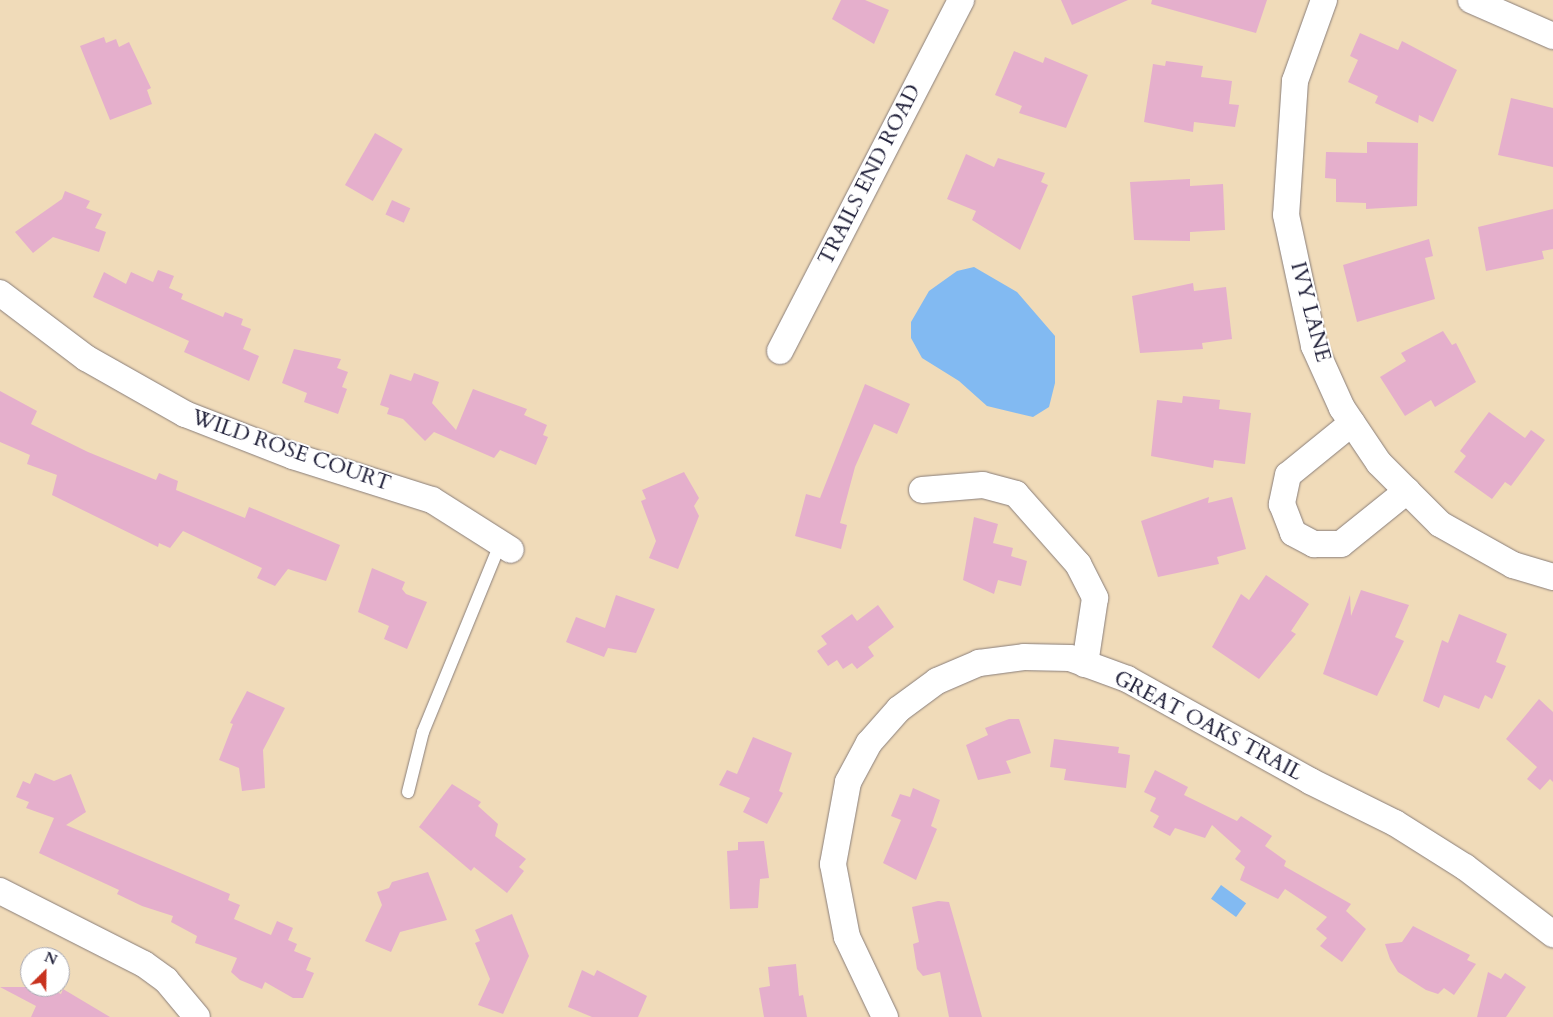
<!DOCTYPE html>
<html>
<head>
<meta charset="utf-8">
<style>
  body { margin:0 }
  #map { position:relative; width:1553px; height:1017px; overflow:hidden; background:#f0dbb9; font-family:Cardo,serif }
  div>[style] { position:absolute }
  .water>* { inset:0; background:#82baf2; transform-origin:0 0 }
  .building>* { inset:0; background:#e5afcc; transform-origin:0 0 }
  .roads { filter:drop-shadow(0 0 1px #897e7a) drop-shadow(0 0 1px #897e7a) }
  .service>* { height:12px; margin:-6px; padding:0 6px; transform-origin:6px; border-radius:6px; background:#fff }
  .minor>* { height:26px; margin:-13px; padding:0 13px; transform-origin:13px; border-radius:13px; background:#fff }
  span { translate:-50% -50%; white-space:nowrap; text-align:center; line-height:1.15; -webkit-text-stroke:4px #fff; paint-order:stroke }
  .street-label { font-size:21px; color:#22223b }
  .north { position:absolute; left:20px; top:947px; width:50px; height:50px; box-sizing:border-box; background:#fff; border:1px solid #a7a7b1; border-radius:50%; rotate:23deg; font-size:14px; font-weight:700; line-height:20px; text-align:center; color:#22223b }
  .north::after { content:''; display:block; margin:auto; width:18px; height:22px; background:#c8321e; clip-path:polygon(50% 0,100% 100%,50% 72%,0 100%) }
</style>
</head>
<body>
<div id="map">
  <div class="water">
    <i style="clip-path:polygon(974px 267px,1017px 292px,1055px 336px,1055px 383px,1049px 407px,1033px 417px,987px 406px,959px 381px,922px 358px,911px 338px,911px 322px,929px 291px,957px 271px)"></i>
    <i style="left:1221px;top:885px;width:31px;height:17px;rotate:36deg"></i>
  </div>
  <div class="building">
    <i style="clip-path:polygon(841px 0,865px 0,889px 10px,874px 44px,832px 19px)"></i>
    <i style="clip-path:polygon(1061px 0,1128px 0,1072px 25px)"></i>
    <i style="clip-path:polygon(1152px 0,1267px 0,1256px 33px,1151px 4px)"></i>
    <i style="clip-path:polygon(1360px 33px,1398px 50px,1402px 41px,1457px 70px,1433px 122px,1419px 115px,1418px 123px,1375px 103px,1378px 96px,1348px 82px,1358px 60px,1350px 56px)"></i>
    <i style="clip-path:polygon(104px 37px,106px 43px,116px 39px,119px 47px,129px 42px,151px 88px,147px 90px,152px 104px,110px 120px,80px 46px)"></i>
    <i style="clip-path:polygon(1014px 51px,1043px 63px,1045px 57px,1088px 75px,1066px 128px,1019px 113px,1022px 106px,995px 95px)"></i>
    <i style="clip-path:polygon(1166px 61px,1203px 66px,1201px 77px,1232px 81px,1229px 104px,1239px 105px,1235px 127px,1194px 122px,1193px 132px,1144px 122px,1153px 64px,1165px 66px)"></i>
    <i style="clip-path:polygon(1511px 98px,1553px 108px,1553px 167px,1498px 155px)"></i>
    <i style="left:375px;top:133px;width:32px;height:60px;rotate:30deg"></i>
    <i style="clip-path:polygon(1367px 142px,1418px 143px,1417px 206px,1366px 209px,1366px 203px,1336px 202px,1336px 179px,1325px 178px,1326px 152px,1367px 153px)"></i>
    <i style="clip-path:polygon(966px 154px,994px 167px,998px 158px,1045px 173px,1041px 182px,1048px 185px,1020px 250px,972px 220px,976px 211px,947px 199px)"></i>
    <i style="clip-path:polygon(1190px 179px,1190px 186px,1223px 184px,1225px 230px,1190px 232px,1190px 241px,1134px 240px,1130px 182px)"></i>
    <i style="clip-path:polygon(65px 191px,90px 201px,86px 208px,102px 214px,95px 228px,106px 232px,99px 252px,53px 237px,33px 253px,15px 232px,62px 199px)"></i>
    <i style="left:392px;top:200px;width:20px;height:16px;rotate:24deg"></i>
    <i style="clip-path:polygon(1553px 209px,1553px 249px,1542px 251px,1544px 259px,1486px 271px,1478px 227px)"></i>
    <i style="clip-path:polygon(1429px 239px,1433px 256px,1425px 258px,1435px 299px,1357px 322px,1343px 265px)"></i>
    <i style="clip-path:polygon(158px 270px,174px 276px,169px 288px,183px 294px,181px 299px,223px 317px,225px 312px,243px 319px,241px 325px,251px 329px,243px 349px,259px 356px,249px 381px,184px 352px,189px 341px,93px 297px,104px 272px,126px 284px,131px 272px,153px 282px)"></i>
    <i style="clip-path:polygon(1193px 283px,1194px 291px,1226px 287px,1232px 339px,1202px 343px,1203px 349px,1140px 353px,1132px 296px)"></i>
    <i style="clip-path:polygon(1443px 331px,1452px 345px,1456px 343px,1476px 382px,1435px 407px,1431px 400px,1405px 416px,1380px 377px,1406px 361px,1401px 353px)"></i>
    <i style="clip-path:polygon(294px 349px,341px 359px,337px 368px,348px 372px,342px 387px,347px 389px,338px 414px,304px 402px,307px 393px,282px 383px)"></i>
    <i style="clip-path:polygon(414px 373px,439px 382px,432px 403px,456px 430px,473px 389px,527px 409px,524px 415px,547px 425px,543px 435px,548px 437px,536px 465px,500px 450px,494px 458px,434px 432px,425px 441px,403px 419px,387px 414px,389px 408px,380px 405px,390px 374px,411px 381px)"></i>
    <i style="clip-path:polygon(865px 384px,910px 404px,897px 434px,874px 424px,855px 467px,840px 523px,847px 525px,841px 549px,795px 536px,806px 494px,820px 498px)"></i>
    <i style="clip-path:polygon(0 391px,37px 411px,31px 424px,88px 452px,156px 480px,159px 473px,178px 481px,176px 490px,245px 518px,249px 507px,340px 545px,326px 581px,288px 569px,275px 586px,257px 578px,262px 568px,183px 531px,170px 548px,159px 543px,158px 547px,52px 495px,57px 475px,27px 464px,30px 455px,0 442px)"></i>
    <i style="clip-path:polygon(1183px 396px,1220px 400px,1219px 409px,1251px 413px,1245px 464px,1214px 460px,1213px 468px,1151px 456px,1157px 400px,1182px 403px)"></i>
    <i style="clip-path:polygon(1489px 412px,1525px 438px,1531px 430px,1545px 440px,1511px 486px,1505px 482px,1492px 499px,1454px 472px,1466px 456px,1460px 451px)"></i>
    <i style="clip-path:polygon(684px 472px,699px 498px,694px 506px,699px 516px,678px 569px,649px 558px,656px 541px,641px 501px,646px 499px,642px 490px)"></i>
    <i style="clip-path:polygon(1209px 497px,1208px 503px,1232px 497px,1246px 549px,1217px 557px,1219px 564px,1158px 577px,1141px 521px)"></i>
    <i style="clip-path:polygon(974px 517px,998px 524px,993px 543px,1013px 548px,1011px 556px,1027px 561px,1021px 586px,998px 580px,994px 594px,963px 580px)"></i>
    <i style="clip-path:polygon(372px 568px,405px 582px,402px 589px,406px 594px,427px 602px,407px 649px,384px 639px,389px 626px,358px 612px)"></i>
    <i style="clip-path:polygon(1266px 575px,1309px 604px,1291px 631px,1296px 634px,1259px 679px,1212px 647px,1241px 594px,1249px 600px)"></i>
    <i style="clip-path:polygon(1361px 590px,1409px 605px,1395px 637px,1404px 641px,1377px 696px,1323px 674px,1350px 595px,1351px 616px)"></i>
    <i style="clip-path:polygon(616px 595px,655px 609px,636px 653px,608px 648px,604px 657px,566px 642px,576px 617px,605px 628px)"></i>
    <i style="clip-path:polygon(878px 605px,894px 627px,868px 647px,874px 656px,857px 669px,852px 663px,843px 669px,837px 660px,828px 666px,817px 651px,827px 644px,821px 636px,852px 614px,857px 621px)"></i>
    <i style="clip-path:polygon(1459px 614px,1507px 634px,1496px 662px,1506px 666px,1492px 699px,1485px 695px,1479px 709px,1444px 695px,1439px 708px,1423px 701px,1442px 640px,1448px 643px)"></i>
    <i style="clip-path:polygon(247px 691px,285px 708px,263px 750px,265px 788px,242px 791px,239px 768px,219px 760px,233px 724px,230px 723px)"></i>
    <i style="clip-path:polygon(1539px 699px,1553px 712px,1553px 782px,1550px 779px,1540px 790px,1527px 779px,1537px 767px,1506px 739px)"></i>
    <i style="clip-path:polygon(1009px 719px,1019px 719px,1031px 753px,1006px 761px,1011px 773px,978px 780px,966px 745px,988px 735px,985px 728px)"></i>
    <i style="clip-path:polygon(753px 737px,792px 753px,779px 791px,783px 793px,767px 824px,743px 812px,750px 798px,719px 785px,727px 770px,737px 774px)"></i>
    <i style="clip-path:polygon(1054px 739px,1119px 747px,1118px 753px,1130px 755px,1126px 788px,1064px 780px,1066px 769px,1050px 767px)"></i>
    <i style="clip-path:polygon(1155px 770px,1188px 787px,1184px 795px,1237px 821px,1241px 816px,1272px 836px,1265px 846px,1286px 861px,1284px 866px,1351px 904px,1346px 911px,1366px 929px,1342px 962px,1320px 946px,1327px 938px,1316px 929px,1327px 917px,1285px 889px,1278px 899px,1240px 880px,1245px 867px,1235px 859px,1241px 851px,1212px 825px,1205px 838px,1175px 828px,1170px 836px,1153px 827px,1159px 816px,1150px 811px,1156px 798px,1144px 792px)"></i>
    <i style="clip-path:polygon(35px 773px,54px 781px,71px 774px,86px 812px,66px 825px,230px 894px,228px 900px,240px 905px,234px 919px,271px 935px,277px 921px,293px 928px,288px 940px,297px 944px,294px 951px,311px 958px,306px 970px,314px 973px,303px 998px,293px 998px,265px 982px,262px 989px,240px 980px,231px 972px,237px 958px,195px 943px,197px 936px,171px 922px,173px 916px,142px 906px,117px 894px,119px 890px,39px 853px,54px 818px,26px 808px,29px 802px,16px 797px,23px 781px,30px 784px)"></i>
    <i style="clip-path:polygon(452px 784px,481px 802px,478px 806px,498px 824px,495px 836px,526px 859px,519px 867px,524px 871px,507px 893px,474px 867px,471px 871px,419px 827px)"></i>
    <i style="clip-path:polygon(913px 788px,940px 800px,931px 826px,937px 829px,916px 880px,883px 863px,901px 820px,891px 816px,900px 794px,910px 797px)"></i>
    <i style="clip-path:polygon(764px 841px,769px 878px,760px 879px,758px 908px,730px 909px,727px 851px,738px 850px,738px 842px)"></i>
    <i style="clip-path:polygon(428px 872px,447px 920px,400px 932px,391px 952px,365px 941px,382px 905px,377px 892px,389px 888px,392px 882px)"></i>
    <i style="clip-path:polygon(938px 901px,949px 902px,982px 1017px,949px 1017px,940px 972px,923px 976px,917px 969px,913px 944px,919px 942px,912px 907px)"></i>
    <i style="clip-path:polygon(512px 914px,529px 956px,503px 1014px,478px 1005px,490px 979px,475px 943px,480px 941px,475px 930px)"></i>
    <i style="clip-path:polygon(1413px 926px,1470px 955px,1467px 960px,1476px 964px,1454px 995px,1444px 988px,1438px 994px,1426px 990px,1398px 972px,1390px 959px,1385px 944px,1402px 942px)"></i>
    <i style="clip-path:polygon(796px 964px,799px 996px,803px 995px,807px 1017px,764px 1017px,759px 988px,770px 986px,768px 967px)"></i>
    <i style="clip-path:polygon(582px 970px,594px 976px,597px 970px,647px 996px,638px 1017px,592px 1017px,568px 1007px)"></i>
    <i style="clip-path:polygon(1488px 972px,1501px 979px,1505px 973px,1526px 987px,1506px 1017px,1477px 1017px)"></i>
    <i style="clip-path:polygon(0 987px,47px 987px,61px 994px,63px 989px,110px 1017px,31px 1017px,36px 1006px)"></i>
  </div>
  <div class="roads">
    <div class="service">
      <i style="left:408px;top:792px;width:62px;rotate:-76deg"></i>
      <i style="left:423px;top:732px;width:205px;rotate:-67.7deg"></i>
    </div>
    <div class="minor">
      <i style="left:1324px;top:0;width:86px;rotate:109.7deg"></i>
      <i style="left:1295px;top:81px;width:134px;rotate:93.8deg"></i>
      <i style="left:1286px;top:215px;width:134px;rotate:77.9deg"></i>
      <i style="left:1314px;top:346px;width:68px;rotate:65.7deg"></i>
      <i style="left:1342px;top:408px;width:66px;rotate:56.1deg"></i>
      <i style="left:1379px;top:463px;width:86px;rotate:45deg"></i>
      <i style="left:1440px;top:524px;width:84px;rotate:29.3deg"></i>
      <i style="left:1513px;top:565px;width:42px;rotate:16.7deg"></i>
      <i style="left:1471px;top:0;width:90px;rotate:23.7deg"></i>
      <i style="left:0;top:293px;width:108px;rotate:37.1deg"></i>
      <i style="left:86px;top:358px;width:114px;rotate:29.5deg"></i>
      <i style="left:185px;top:414px;width:116px;rotate:21.3deg"></i>
      <i style="left:293px;top:456px;width:146px;rotate:17.6deg"></i>
      <i style="left:432px;top:500px;width:93px;rotate:32.3deg"></i>
      <i style="left:780px;top:351px;width:395px;rotate:-62.7deg"></i>
      <i style="left:1352px;top:423px;width:82px;rotate:140.9deg"></i>
      <i style="left:1288px;top:475px;width:30px;rotate:102deg"></i>
      <i style="left:1282px;top:504px;width:31px;rotate:69deg"></i>
      <i style="left:1293px;top:533px;width:24px;rotate:28deg"></i>
      <i style="left:1314px;top:544px;width:27px"></i>
      <i style="left:1341px;top:544px;width:85px;rotate:-38.8deg"></i>
      <i style="left:922px;top:490px;width:61px;rotate:-4.7deg"></i>
      <i style="left:983px;top:485px;width:34px;rotate:15deg"></i>
      <i style="left:1016px;top:494px;width:94px;rotate:48.5deg"></i>
      <i style="left:1078px;top:564px;width:38px;rotate:63deg"></i>
      <i style="left:1095px;top:598px;width:67px;rotate:98.6deg"></i>
      <i style="left:0;top:891px;width:161px;rotate:26.9deg"></i>
      <i style="left:144px;top:964px;width:27px;rotate:36deg"></i>
      <i style="left:166px;top:980px;width:48px;rotate:50deg"></i>
      <i style="left:885px;top:1017px;width:89px;rotate:-115.4deg"></i>
      <i style="left:847px;top:937px;width:74px;rotate:-100.9deg"></i>
      <i style="left:833px;top:864px;width:83px;rotate:-79.6deg"></i>
      <i style="left:848px;top:782px;width:44px;rotate:-61.7deg"></i>
      <i style="left:869px;top:743px;width:45px;rotate:-48.6deg"></i>
      <i style="left:899px;top:709px;width:47px;rotate:-36.4deg"></i>
      <i style="left:937px;top:681px;width:46px;rotate:-23.2deg"></i>
      <i style="left:979px;top:663px;width:45px;rotate:-7.6deg"></i>
      <i style="left:1024px;top:657px;width:46px;rotate:1.2deg"></i>
      <i style="left:1070px;top:658px;width:61px;rotate:20.2deg"></i>
      <i style="left:1127px;top:679px;width:210px;rotate:29.1deg"></i>
      <i style="left:1310px;top:781px;width:95px;rotate:26.3deg"></i>
      <i style="left:1395px;top:823px;width:83px;rotate:32.2deg"></i>
      <i style="left:1465px;top:867px;width:111px;rotate:37.3deg"></i>
    </div>
  </div>
  <div class="street-label">
    <span style="left:870px;top:175px;rotate:-63deg">TRAILS END ROAD</span>
    <span style="left:1310px;top:312px;rotate:75deg">IVY LANE</span>
    <span style="left:291px;top:451px;rotate:19deg">WILD ROSE COURT</span>
    <span style="left:1208px;top:726px;rotate:28deg">GREAT OAKS TRAIL</span>
  </div>
  <div class="north">N</div>
</div>
</body>
</html>
